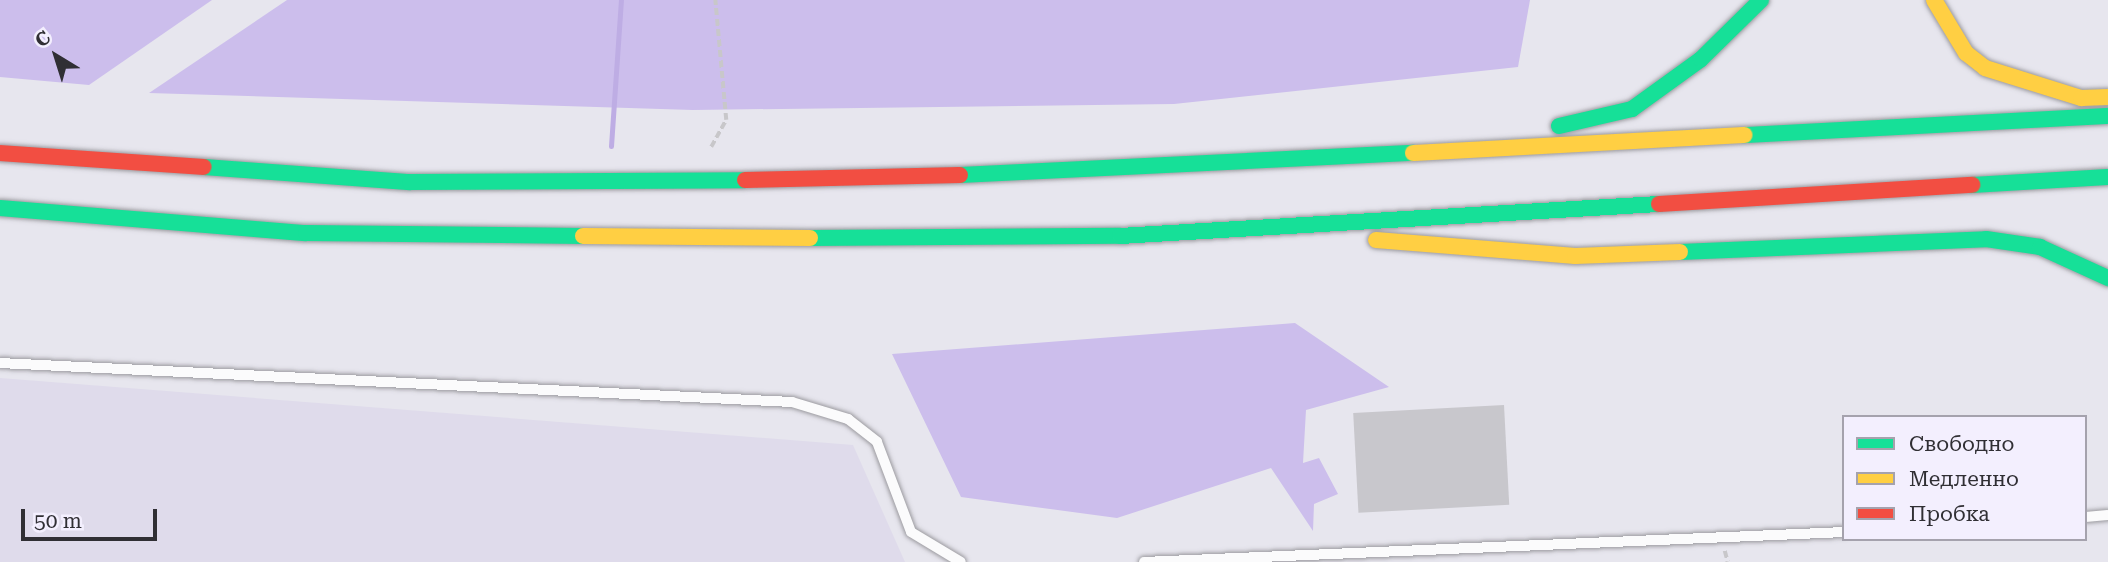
<!DOCTYPE html>
<html>
<head>
<meta charset="utf-8">
<style>
  body { margin:0 }
  #map { position:relative; width:2108px; height:562px; overflow:hidden; background:#e7e6ee; font-family:"Roboto Serif",serif }
  div>[style] { position:absolute }
  .built>* { inset:0; background:#dfdbeb }
  .forest>* { inset:0; background:#ccbeec }
  .stream>* { height:5px; margin:-2.5px; padding:0 2.5px; transform-origin:2.5px; border-radius:2.5px; background:#beade4 }
  .building>* { inset:0; background:#c8c7cc; transform-origin:0 0 }
  .path>* { height:3.5px; margin-top:-1.75px; transform-origin:0; background:repeating-linear-gradient(90deg,#c8c7ca 0 7px,transparent 0 10.5px) }
  .roads { filter:drop-shadow(0 0 2px #9c9ba0) drop-shadow(0 0 2px #9c9ba0) }
  .lane>* { height:10px; margin:-5px; padding:0 5px; transform-origin:5px; border-radius:5px; background:#fbfbfc }
  .fast>* { height:16px; margin:-8px; padding:0 8px; transform-origin:8px; border-radius:8px; background:#16e098 }
  .slow>* { height:16px; margin:-8px; padding:0 8px; transform-origin:8px; border-radius:8px; background:#ffcf43 }
  .jam>* { height:16px; margin:-8px; padding:0 8px; transform-origin:8px; border-radius:8px; background:#f24e42 }
  span { translate:-50% -50%; white-space:nowrap; text-align:center; line-height:1.15; -webkit-text-stroke:5px #f3effe; paint-order:stroke }
  .legend { position:absolute; left:1842px; top:415px; width:245px; height:126px; box-sizing:border-box; background:#f3effe; border:2px solid #a5a2ad; margin:0; padding:9px 12px; list-style:none; font-size:21px; color:#302f34 }
  .legend li { display:flex; align-items:center; gap:14px; height:35px }
  .legend b { width:35px; border:2px solid #a5a2ad }
  .north { position:absolute; left:21px; top:21px; width:70px; height:70px; -webkit-text-stroke:5px #f3effe; paint-order:stroke; rotate:322deg; font-size:19px; font-weight:700; line-height:28px; text-align:center; color:#302f34 }
  .north::after { content:''; display:block; margin:auto; width:24px; height:32px; background:#302f34; clip-path:polygon(50% 0,100% 100%,50% 72%,0 100%) }
  .scale { position:absolute; left:21px; top:509px; width:136px; height:32px; box-sizing:border-box; border:4px solid #302f34; border-top:0; padding-left:9px; font-size:21px; line-height:24px; white-space:nowrap; color:#302f34; -webkit-text-stroke:5px #f3effe; paint-order:stroke }
</style>
</head>
<body>
<div id="map">
  <div class="built">
    <i style="clip-path:polygon(0 378px,853px 445px,905px 562px,0 562px)"></i>
  </div>
  <div class="forest">
    <i style="clip-path:polygon(0 0,212px 0,89px 85px,0 77px)"></i>
    <i style="clip-path:polygon(287px 0,1530px 0,1518px 67px,1174px 104px,693px 110px,149px 93px)"></i>
    <i style="clip-path:polygon(1295px 323px,1389px 387px,1306px 410px,1303px 463px,1319px 458px,1338px 494px,1314px 504px,1313px 531px,1271px 468px,1117px 518px,961px 497px,892px 354px)"></i>
  </div>
  <div class="stream">
    <i style="left:611px;top:146px;width:146px;rotate:-86.1deg"></i>
  </div>
  <div class="building">
    <i style="left:1504px;top:405px;width:100px;height:151px;rotate:87deg"></i>
  </div>
  <div class="path">
    <i style="left:711px;top:147px;width:31px;rotate:-61deg"></i>
    <i style="left:726px;top:120px;width:121px;rotate:-95.2deg"></i>
    <i style="left:1725px;top:551px;width:11px;rotate:75deg"></i>
  </div>
  <div class="roads">
    <div class="lane">
      <i style="left:0;top:363px;width:793px;rotate:2.82deg"></i>
      <i style="left:792px;top:402px;width:59px;rotate:16.9deg"></i>
      <i style="left:848px;top:419px;width:37px;rotate:38deg"></i>
      <i style="left:877px;top:442px;width:96px;rotate:69.3deg"></i>
      <i style="left:911px;top:532px;width:58px;rotate:31deg"></i>
      <i style="left:2085px;top:517px;width:23px;rotate:-5deg"></i>
      <i style="left:1144px;top:562px;width:701px;rotate:-2.45deg"></i>
    </div>
    <div class="fast">
      <i style="left:1559px;top:126px;width:75px;rotate:-13.1deg"></i>
      <i style="left:1632px;top:109px;width:85px;rotate:-35.9deg"></i>
      <i style="left:1701px;top:59px;width:84px;rotate:-44.5deg"></i>
      <i style="left:1745px;top:135px;width:363px;rotate:-3deg"></i>
      <i style="left:204px;top:167px;width:207px;rotate:4.2deg"></i>
      <i style="left:410px;top:182px;width:335px;rotate:-0.3deg"></i>
      <i style="left:960px;top:175px;width:454px;rotate:-2.8deg"></i>
      <i style="left:1972px;top:185px;width:136px;rotate:-3.4deg"></i>
      <i style="left:0;top:208px;width:307px;rotate:4.7deg"></i>
      <i style="left:306px;top:233px;width:277px;rotate:0.6deg"></i>
      <i style="left:810px;top:238px;width:310px;rotate:-0.4deg"></i>
      <i style="left:1120px;top:236px;width:540px;rotate:-3.4deg"></i>
      <i style="left:1680px;top:252px;width:306px;rotate:-2.4deg"></i>
      <i style="left:1986px;top:239px;width:55px;rotate:8.4deg"></i>
      <i style="left:2040px;top:247px;width:75px;rotate:24.5deg"></i>
    </div>
    <div class="slow">
      <i style="left:1934px;top:0;width:62px;rotate:58.9deg"></i>
      <i style="left:1966px;top:53px;width:24px;rotate:38deg"></i>
      <i style="left:1985px;top:68px;width:101px;rotate:17.4deg"></i>
      <i style="left:2081px;top:98px;width:27px;rotate:-2deg"></i>
      <i style="left:1413px;top:153px;width:332px;rotate:-3.1deg"></i>
      <i style="left:583px;top:236px;width:227px;rotate:0.5deg"></i>
      <i style="left:1376px;top:240px;width:200px;rotate:4.6deg"></i>
      <i style="left:1575px;top:256px;width:105px;rotate:-2.2deg"></i>
    </div>
    <div class="jam">
      <i style="left:0;top:153px;width:204px;rotate:3.9deg"></i>
      <i style="left:745px;top:180px;width:215px;rotate:-1.3deg"></i>
      <i style="left:1659px;top:204px;width:314px;rotate:-3.5deg"></i>
    </div>
  </div>
  <ul class="legend">
  <li><b style="height:9px;background:#16e098"></b>Свободно</li>
  <li><b style="height:9px;background:#ffcf43"></b>Медленно</li>
  <li><b style="height:9px;background:#f24e42"></b>Пробка</li>
  </ul>
  <div class="north">С</div>
  <div class="scale">50 m</div>
</div>
</body>
</html>
